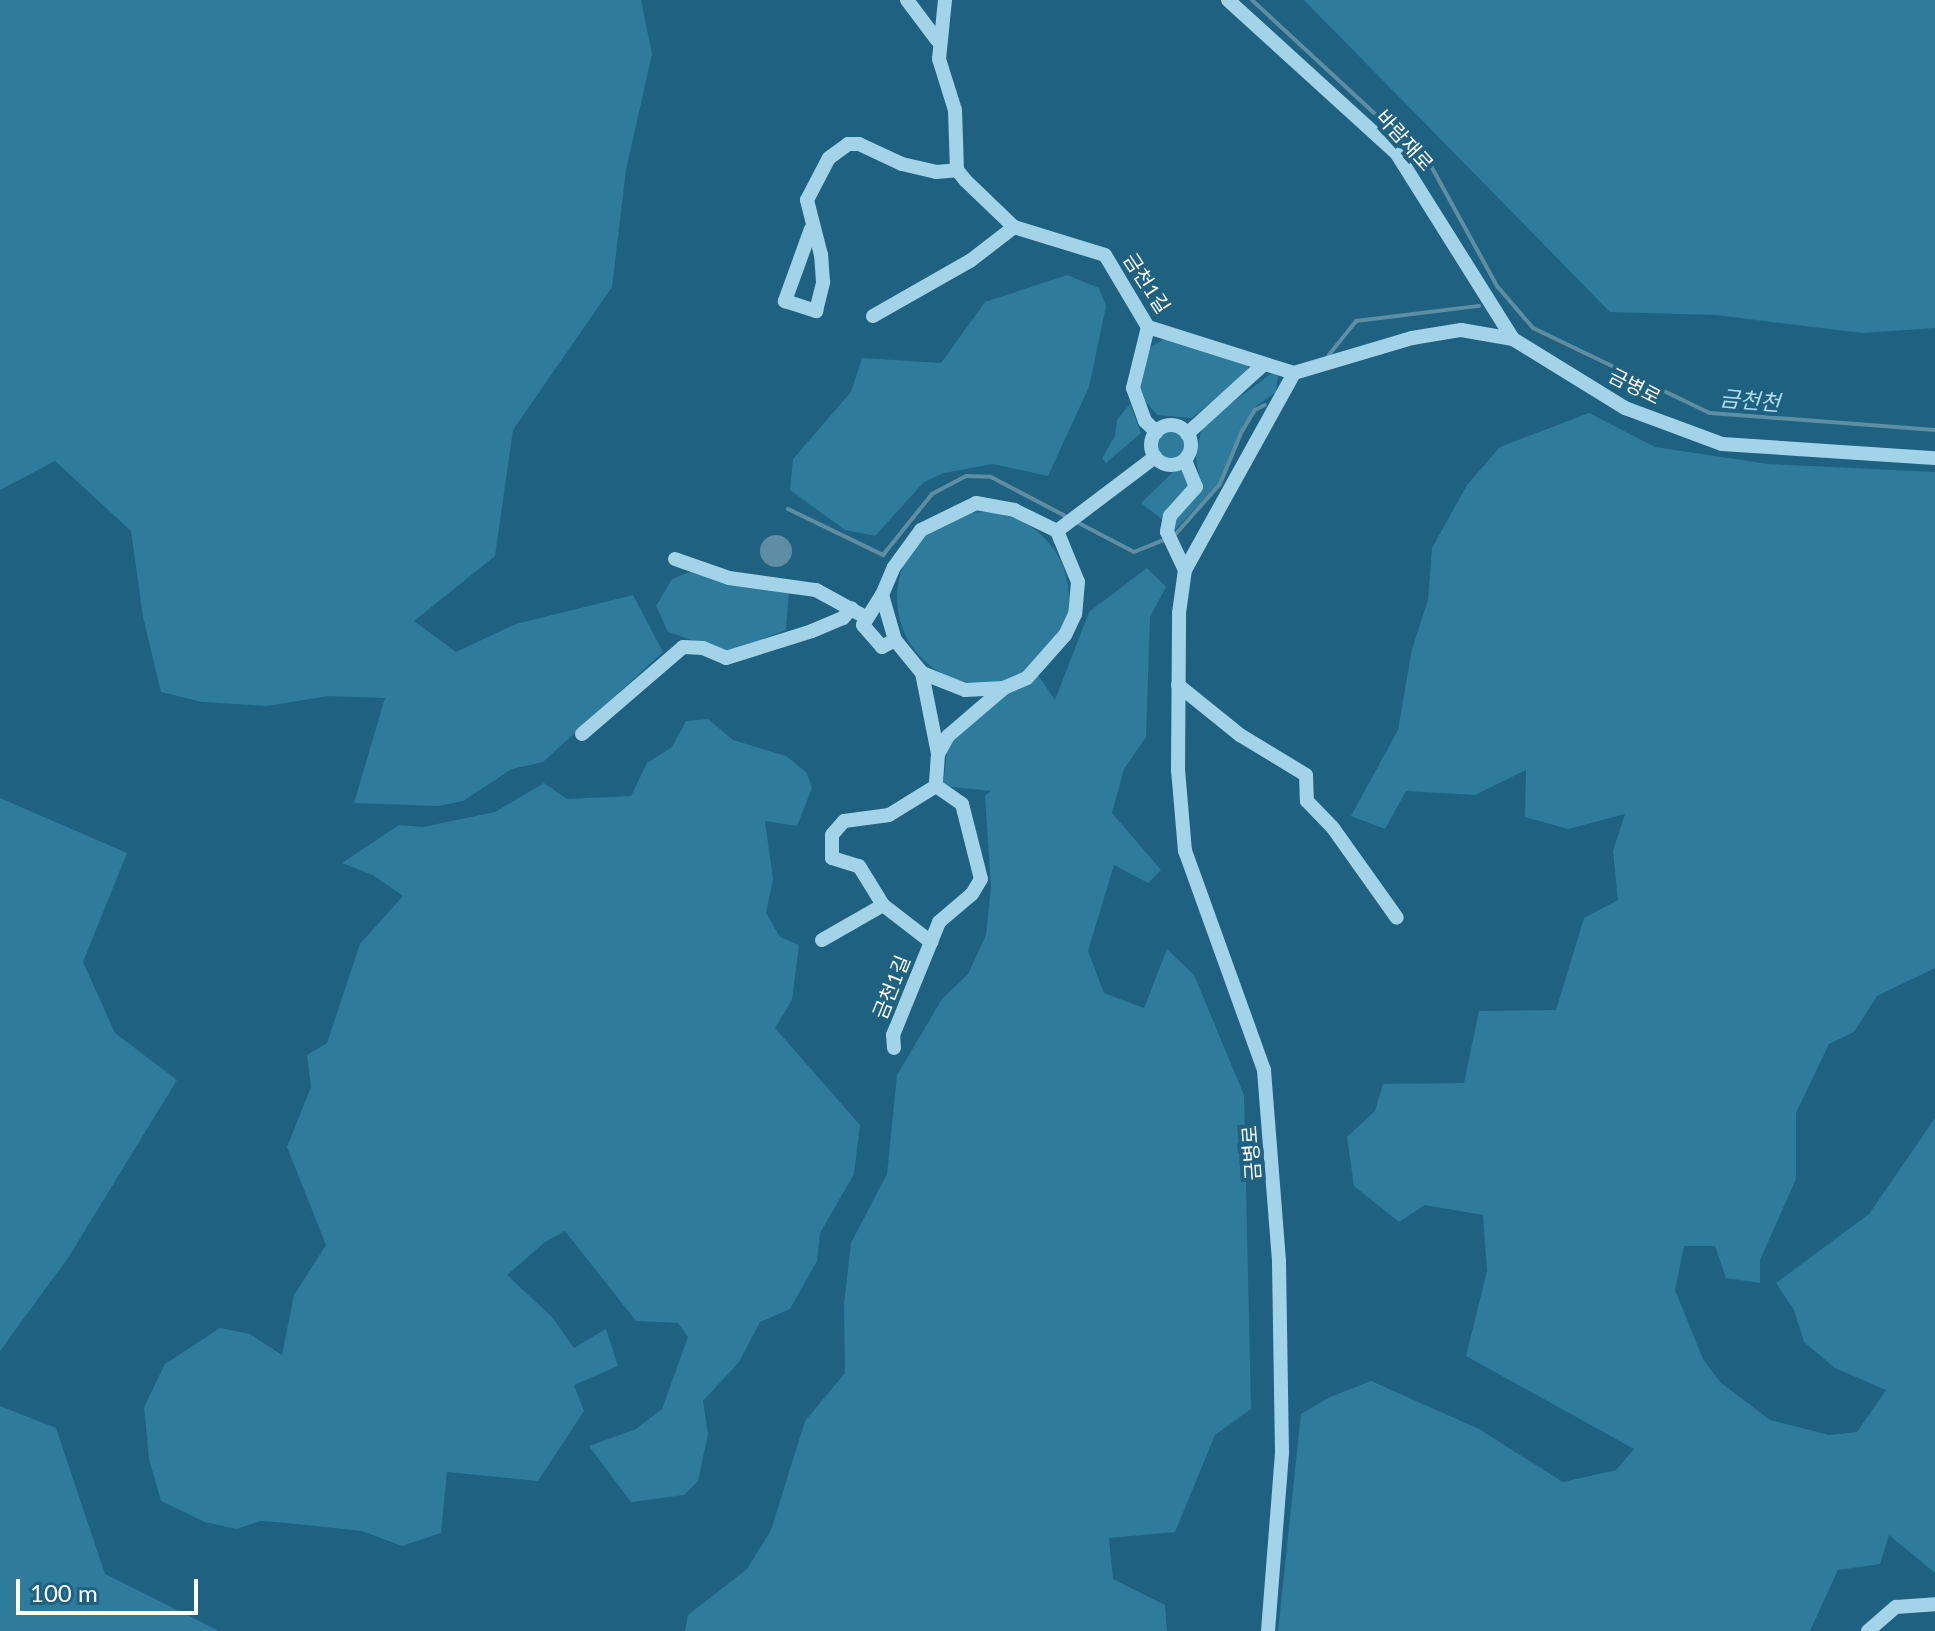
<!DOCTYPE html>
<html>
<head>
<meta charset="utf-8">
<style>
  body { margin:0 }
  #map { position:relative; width:1935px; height:1631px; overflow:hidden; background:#1f6180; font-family:Lato,"Noto Sans KR",sans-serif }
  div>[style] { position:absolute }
  .green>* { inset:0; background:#2e7b9c }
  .round { border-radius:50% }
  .water>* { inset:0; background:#5d8ea3 }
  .stream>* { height:4px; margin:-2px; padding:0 2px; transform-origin:2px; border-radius:2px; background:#5d8ea3 }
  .minor>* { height:14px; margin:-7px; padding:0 7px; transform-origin:7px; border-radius:7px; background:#a3d3e8 }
  .minor>.ring { margin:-7px; padding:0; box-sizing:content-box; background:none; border:14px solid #a3d3e8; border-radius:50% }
  span { translate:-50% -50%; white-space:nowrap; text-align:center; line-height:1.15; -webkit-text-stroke:8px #1f6180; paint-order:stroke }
  .street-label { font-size:20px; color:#fff }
  .water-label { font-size:22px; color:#aeddf0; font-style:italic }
  .scale { position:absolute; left:16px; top:1579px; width:182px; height:36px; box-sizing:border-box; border:4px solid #fff; border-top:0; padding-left:10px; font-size:24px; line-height:28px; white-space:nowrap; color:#fff; -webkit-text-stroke:6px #1f6180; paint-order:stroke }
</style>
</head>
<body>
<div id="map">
  <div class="green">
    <i style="clip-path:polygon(0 0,641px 0,652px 54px,626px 170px,612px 287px,513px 430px,495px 556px,414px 621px,456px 652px,516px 624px,633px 595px,663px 652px,543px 762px,512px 769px,463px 801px,439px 806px,354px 803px,385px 698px,328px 696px,267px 706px,202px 702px,161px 692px,143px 617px,131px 531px,55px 461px,0 490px)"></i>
    <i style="clip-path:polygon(1304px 0,1935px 0,1935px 328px,1862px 333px,1716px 315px,1610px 312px)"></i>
    <i style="clip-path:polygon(1067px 275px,1099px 288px,1106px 306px,1089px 387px,1048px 476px,993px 464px,944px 473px,924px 482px,875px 536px,845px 530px,790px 490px,793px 459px,851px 392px,862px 358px,941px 363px,985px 302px)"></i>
    <i style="clip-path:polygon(1164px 339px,1248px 365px,1248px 372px,1192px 418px,1157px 415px,1140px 395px,1141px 377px,1149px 348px)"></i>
    <i style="clip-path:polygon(1272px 373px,1278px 375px,1276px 392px,1255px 407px,1218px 484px,1173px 532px,1175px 517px,1201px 486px,1196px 458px,1202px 425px)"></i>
    <i style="clip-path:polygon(1130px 404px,1141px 433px,1106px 463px,1102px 458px,1115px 436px,1117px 420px)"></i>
    <i style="clip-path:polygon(1589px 413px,1655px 447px,1768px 464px,1935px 472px,1935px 968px,1877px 996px,1854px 1032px,1829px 1044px,1796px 1113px,1796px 1179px,1760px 1260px,1760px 1283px,1726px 1278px,1715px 1246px,1684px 1246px,1675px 1290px,1703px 1359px,1720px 1382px,1770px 1420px,1829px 1435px,1857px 1432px,1886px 1390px,1835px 1368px,1804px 1342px,1794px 1310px,1776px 1283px,1869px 1214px,1935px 1118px,1935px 1573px,1889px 1535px,1880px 1564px,1838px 1570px,1810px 1631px,1278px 1631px,1301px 1414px,1330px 1397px,1371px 1381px,1479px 1429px,1563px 1482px,1616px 1470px,1634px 1449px,1466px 1356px,1487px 1271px,1483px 1215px,1425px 1205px,1399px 1222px,1354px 1186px,1347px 1137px,1375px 1111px,1383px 1084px,1464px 1083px,1479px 1011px,1556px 1010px,1584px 918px,1618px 900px,1613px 851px,1625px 814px,1568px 829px,1525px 817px,1526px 770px,1475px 795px,1406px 791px,1385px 829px,1351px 816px,1398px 730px,1412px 649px,1428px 600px,1432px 548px,1467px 485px,1500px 447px)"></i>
    <i class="round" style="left:1156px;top:430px;width:30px;height:30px"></i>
    <i style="clip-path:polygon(1175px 470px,1183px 470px,1192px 485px,1163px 520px,1141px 503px)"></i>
    <i class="round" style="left:897px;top:512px;width:172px;height:172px"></i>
    <i style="clip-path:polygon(1147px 568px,1166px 587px,1150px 617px,1146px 737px,1124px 769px,1112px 813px,1161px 870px,1148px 883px,1114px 865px,1088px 951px,1104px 993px,1144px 1008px,1167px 949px,1194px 975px,1244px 1095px,1251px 1409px,1215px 1435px,1175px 1532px,1109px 1538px,1113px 1579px,1165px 1605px,1167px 1631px,685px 1631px,688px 1615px,747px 1569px,771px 1530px,805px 1421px,845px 1373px,844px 1304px,851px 1243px,887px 1174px,897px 1075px,942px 999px,968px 974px,986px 935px,991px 887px,985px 796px,991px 791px,943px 786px,948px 744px,1012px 689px,1038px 675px,1055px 700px,1089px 612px)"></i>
    <i style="clip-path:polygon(692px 571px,789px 591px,786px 630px,727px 652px,668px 632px,656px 606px,672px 579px)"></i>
    <i style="clip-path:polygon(708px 719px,733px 740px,786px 756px,807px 773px,812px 788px,797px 826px,765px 821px,773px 879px,766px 913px,780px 937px,799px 945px,792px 1000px,775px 1028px,860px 1125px,854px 1174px,820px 1233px,817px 1261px,790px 1309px,760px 1322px,739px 1362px,703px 1401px,708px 1434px,698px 1481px,684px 1495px,631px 1502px,589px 1446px,636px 1429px,662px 1409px,688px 1337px,678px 1323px,636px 1321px,565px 1231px,545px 1242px,507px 1275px,552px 1317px,574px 1348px,606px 1329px,618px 1366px,574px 1385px,584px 1411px,538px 1481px,447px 1472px,441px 1533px,402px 1546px,362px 1531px,287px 1523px,260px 1521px,237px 1529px,205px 1522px,161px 1501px,149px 1459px,144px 1407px,165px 1364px,220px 1328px,250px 1334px,282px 1355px,294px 1295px,326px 1245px,287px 1147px,311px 1087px,307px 1055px,327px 1043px,360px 944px,403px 896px,373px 875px,342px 863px,399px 825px,423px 827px,495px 812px,544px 783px,567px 799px,631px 796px,647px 763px,672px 747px,686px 721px)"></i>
    <i style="clip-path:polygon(0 798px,127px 853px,83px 962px,115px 1033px,177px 1080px,68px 1258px,0 1351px)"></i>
    <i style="clip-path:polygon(0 1406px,56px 1428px,105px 1574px,219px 1631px,0 1631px)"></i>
  </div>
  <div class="water">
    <i class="round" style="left:760px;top:535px;width:32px;height:32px"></i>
  </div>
  <div class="stream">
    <i style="left:1252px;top:0;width:244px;rotate:42.8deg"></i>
    <i style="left:1431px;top:166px;width:137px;rotate:61.2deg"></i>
    <i style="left:1497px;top:286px;width:55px;rotate:49.4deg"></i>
    <i style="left:1533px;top:328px;width:196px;rotate:25.7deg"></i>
    <i style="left:1710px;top:413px;width:226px;rotate:4.3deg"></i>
    <i style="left:1328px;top:356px;width:45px;rotate:-51.3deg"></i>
    <i style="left:1356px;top:321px;width:124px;rotate:-7deg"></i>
    <i style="left:788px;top:509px;width:106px;rotate:25.8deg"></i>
    <i style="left:883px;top:555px;width:78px;rotate:-51.2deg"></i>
    <i style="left:932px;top:494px;width:38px;rotate:-28deg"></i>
    <i style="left:966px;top:476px;width:25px;rotate:2deg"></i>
    <i style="left:991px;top:477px;width:161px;rotate:27.7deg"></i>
    <i style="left:1134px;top:552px;width:35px;rotate:-22deg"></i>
    <i style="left:1174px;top:536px;width:69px;rotate:-48.5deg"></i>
    <i style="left:1220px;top:484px;width:55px;rotate:-67.6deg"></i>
    <i style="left:1241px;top:433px;width:27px;rotate:-59deg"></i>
    <i style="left:1255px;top:410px;width:11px;rotate:-27deg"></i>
  </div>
  <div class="minor">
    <i style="left:907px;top:0;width:50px;rotate:53.1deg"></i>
    <i style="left:945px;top:0;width:59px;rotate:95.8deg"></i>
    <i style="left:939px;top:59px;width:53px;rotate:72.6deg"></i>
    <i style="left:955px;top:110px;width:60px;rotate:88.1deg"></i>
    <i style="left:957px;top:170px;width:14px;rotate:51deg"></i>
    <i style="left:966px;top:181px;width:66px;rotate:43.8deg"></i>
    <i style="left:1014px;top:227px;width:95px;rotate:17.1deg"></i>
    <i style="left:1105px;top:255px;width:84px;rotate:59.2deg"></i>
    <i style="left:1148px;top:327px;width:153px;rotate:17.5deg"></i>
    <i style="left:1228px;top:0;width:229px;rotate:42.3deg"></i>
    <i style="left:1397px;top:154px;width:218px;rotate:57.9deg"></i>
    <i style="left:811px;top:229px;width:77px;rotate:109.9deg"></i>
    <i style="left:785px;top:301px;width:33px;rotate:18deg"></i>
    <i style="left:816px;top:311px;width:30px;rotate:-76deg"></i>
    <i style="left:823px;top:282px;width:27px;rotate:-94deg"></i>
    <i style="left:821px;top:255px;width:57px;rotate:-104.3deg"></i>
    <i style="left:807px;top:200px;width:47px;rotate:-62.4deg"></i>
    <i style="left:829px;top:158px;width:24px;rotate:-36deg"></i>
    <i style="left:848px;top:144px;width:11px"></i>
    <i style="left:859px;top:144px;width:47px;rotate:24.9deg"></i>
    <i style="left:902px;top:164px;width:35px;rotate:13deg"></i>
    <i style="left:936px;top:172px;width:21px;rotate:-5deg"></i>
    <i style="left:873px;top:316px;width:112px;rotate:-29.6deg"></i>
    <i style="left:970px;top:261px;width:56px;rotate:-37.7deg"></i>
    <i style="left:1148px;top:327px;width:63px;rotate:103.8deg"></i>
    <i style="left:1133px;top:388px;width:35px;rotate:70deg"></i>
    <i style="left:1145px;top:421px;width:16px;rotate:45deg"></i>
    <i class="ring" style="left:1151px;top:425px;width:26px;height:26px"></i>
    <i style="left:1187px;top:434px;width:104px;rotate:-42.3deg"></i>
    <i style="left:1185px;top:460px;width:29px;rotate:68deg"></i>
    <i style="left:1196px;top:487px;width:39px;rotate:132deg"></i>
    <i style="left:1170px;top:516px;width:16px;rotate:101deg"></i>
    <i style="left:1167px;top:532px;width:42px;rotate:64.7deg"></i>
    <i style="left:1057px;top:531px;width:123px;rotate:-37.1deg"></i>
    <i style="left:675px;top:559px;width:57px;rotate:19.4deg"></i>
    <i style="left:729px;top:578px;width:88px;rotate:7.9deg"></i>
    <i style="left:816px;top:590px;width:58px;rotate:28.8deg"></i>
    <i style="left:882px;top:595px;width:30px;rotate:-67deg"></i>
    <i style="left:894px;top:567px;width:46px;rotate:-53.9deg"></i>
    <i style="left:921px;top:530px;width:61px;rotate:-26.1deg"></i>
    <i style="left:976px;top:503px;width:39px;rotate:10deg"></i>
    <i style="left:1014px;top:510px;width:48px;rotate:26deg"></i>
    <i style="left:1057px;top:531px;width:55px;rotate:67.6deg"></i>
    <i style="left:1078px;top:582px;width:32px;rotate:95deg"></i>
    <i style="left:1075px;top:614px;width:23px;rotate:115deg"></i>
    <i style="left:1065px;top:635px;width:57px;rotate:131.5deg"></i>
    <i style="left:1027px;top:678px;width:25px;rotate:157deg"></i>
    <i style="left:1004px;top:688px;width:39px;rotate:177deg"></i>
    <i style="left:965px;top:690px;width:46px;rotate:-158.4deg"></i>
    <i style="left:922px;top:673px;width:83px;rotate:78.8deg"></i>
    <i style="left:938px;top:754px;width:32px;rotate:94deg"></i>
    <i style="left:936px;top:786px;width:55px;rotate:148.3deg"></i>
    <i style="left:889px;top:815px;width:45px;rotate:172.4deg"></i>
    <i style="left:844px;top:821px;width:18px;rotate:131deg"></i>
    <i style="left:832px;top:835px;width:23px;rotate:90deg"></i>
    <i style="left:832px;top:858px;width:28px;rotate:17deg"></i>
    <i style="left:859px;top:866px;width:46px;rotate:58.4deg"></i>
    <i style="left:883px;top:905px;width:61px;rotate:37.6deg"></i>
    <i style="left:895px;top:640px;width:15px;rotate:152deg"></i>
    <i style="left:882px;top:647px;width:29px;rotate:-131deg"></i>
    <i style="left:863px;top:625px;width:36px;rotate:-58deg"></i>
    <i style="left:882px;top:595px;width:47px;rotate:73.9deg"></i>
    <i style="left:895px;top:640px;width:43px;rotate:50.7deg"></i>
    <i style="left:1178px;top:685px;width:80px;rotate:38.9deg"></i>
    <i style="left:1240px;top:735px;width:77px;rotate:31.2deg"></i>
    <i style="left:1306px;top:775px;width:26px;rotate:88deg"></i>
    <i style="left:1307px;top:801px;width:37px;rotate:46deg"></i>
    <i style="left:1333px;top:828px;width:110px;rotate:54.6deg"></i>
    <i style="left:582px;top:734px;width:133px;rotate:-40.7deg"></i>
    <i style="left:683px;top:647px;width:20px;rotate:3deg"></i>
    <i style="left:703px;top:648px;width:25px;rotate:23deg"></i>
    <i style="left:726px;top:658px;width:90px;rotate:-17.4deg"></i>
    <i style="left:812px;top:631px;width:34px;rotate:-23deg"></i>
    <i style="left:843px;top:618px;width:13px;rotate:-48deg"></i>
    <i style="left:938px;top:754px;width:21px;rotate:-61deg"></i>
    <i style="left:948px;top:736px;width:74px;rotate:-40.6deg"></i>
    <i style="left:822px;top:940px;width:70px;rotate:-29.8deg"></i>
    <i style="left:894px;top:1048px;width:13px;rotate:-94deg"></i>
    <i style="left:893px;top:1035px;width:122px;rotate:-67.8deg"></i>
    <i style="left:939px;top:922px;width:43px;rotate:-40.3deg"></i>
    <i style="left:972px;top:894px;width:17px;rotate:-59deg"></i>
    <i style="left:981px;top:879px;width:77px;rotate:-104.2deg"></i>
    <i style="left:962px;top:804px;width:32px;rotate:-145deg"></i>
    <i style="left:1268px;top:1631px;width:179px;rotate:-85.5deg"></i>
    <i style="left:1282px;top:1453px;width:192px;rotate:-90.9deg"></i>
    <i style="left:1279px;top:1261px;width:192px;rotate:-94.5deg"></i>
    <i style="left:1264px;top:1070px;width:233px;rotate:-109.8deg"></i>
    <i style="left:1185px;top:851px;width:81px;rotate:-94.9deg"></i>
    <i style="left:1178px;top:770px;width:157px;rotate:-89.6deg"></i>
    <i style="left:1179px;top:613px;width:43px;rotate:-82.1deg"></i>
    <i style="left:1185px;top:570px;width:225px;rotate:-61deg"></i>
    <i style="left:1294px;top:373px;width:123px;rotate:-16.5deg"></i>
    <i style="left:1412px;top:338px;width:50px;rotate:-9.3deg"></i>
    <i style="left:1461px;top:330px;width:53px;rotate:9.8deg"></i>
    <i style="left:1513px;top:339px;width:132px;rotate:31.6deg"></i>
    <i style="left:1625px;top:408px;width:103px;rotate:20.4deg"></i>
    <i style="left:1722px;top:444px;width:213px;rotate:3.8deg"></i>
    <i style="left:1868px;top:1631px;width:37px;rotate:-41deg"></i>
    <i style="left:1896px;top:1607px;width:39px;rotate:-4deg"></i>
  </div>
  <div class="street-label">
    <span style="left:1405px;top:140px;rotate:48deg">바람재로</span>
    <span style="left:1147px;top:283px;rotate:57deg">금천1길</span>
    <span style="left:1635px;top:386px;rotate:27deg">금병로</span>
    <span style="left:891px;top:987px;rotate:-68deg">금천1길</span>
    <span style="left:1251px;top:1153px;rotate:-94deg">금병로</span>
  </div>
  <div class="water-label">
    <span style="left:1750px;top:400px;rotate:5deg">금천천</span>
  </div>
  <div class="scale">100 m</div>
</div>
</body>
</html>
